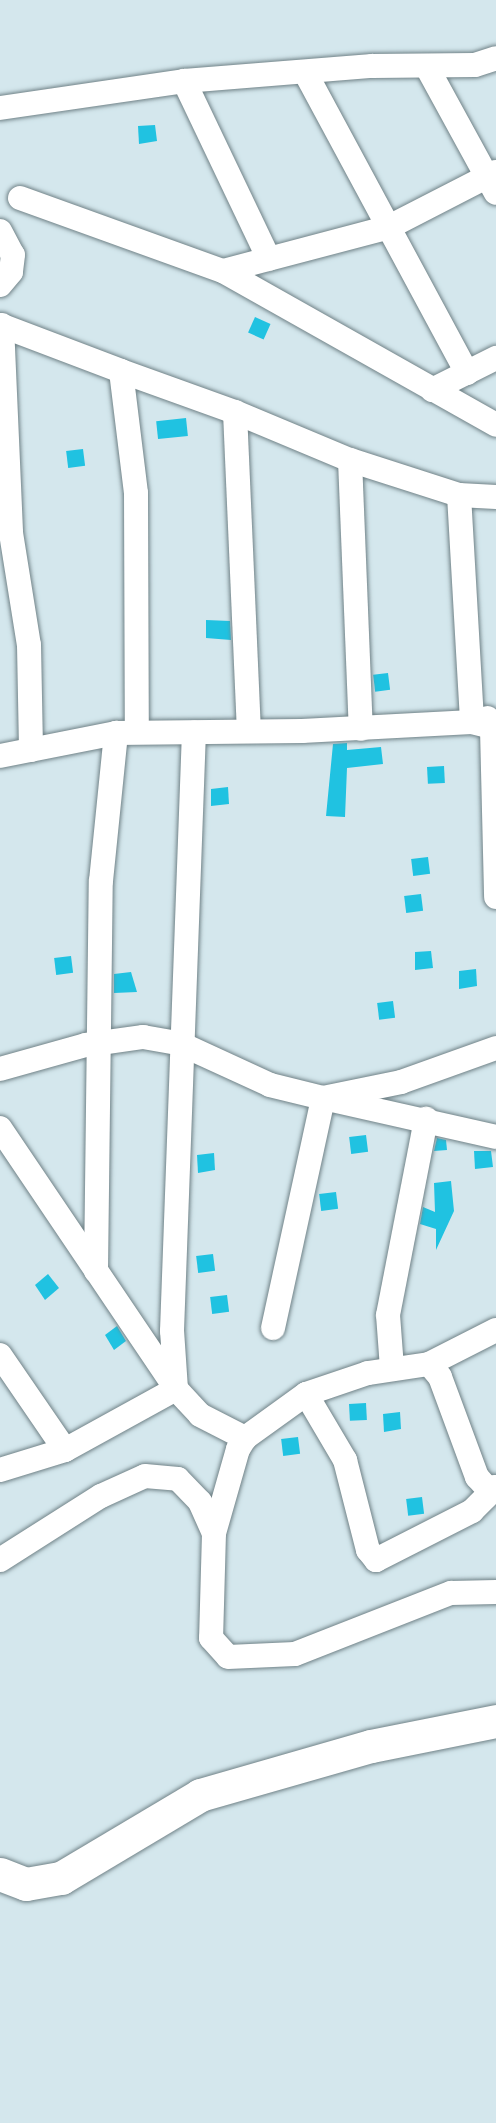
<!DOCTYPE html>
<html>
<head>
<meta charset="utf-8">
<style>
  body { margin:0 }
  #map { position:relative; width:496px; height:2123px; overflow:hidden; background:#d4e7ed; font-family:"Varela Round",sans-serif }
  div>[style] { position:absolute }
  .building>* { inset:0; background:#20c2e1; transform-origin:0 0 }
  .roads { filter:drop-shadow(0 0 2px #708287) drop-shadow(0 0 2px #708287) }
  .street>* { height:24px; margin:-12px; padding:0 12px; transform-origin:12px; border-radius:12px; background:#fff }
  .secondary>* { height:33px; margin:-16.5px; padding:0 16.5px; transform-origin:16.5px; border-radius:16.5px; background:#fff }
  span { translate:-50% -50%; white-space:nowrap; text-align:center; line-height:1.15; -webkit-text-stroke:6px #d4e7ed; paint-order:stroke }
</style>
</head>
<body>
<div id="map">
  <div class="building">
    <i style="clip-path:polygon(155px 125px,157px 141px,139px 144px,138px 126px)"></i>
    <i style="left:255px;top:317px;width:17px;height:17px;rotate:24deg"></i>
    <i style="left:186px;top:418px;width:18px;height:30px;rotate:84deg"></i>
    <i style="left:83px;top:449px;width:17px;height:17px;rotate:83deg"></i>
    <i style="clip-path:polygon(206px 620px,230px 621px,231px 640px,206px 638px)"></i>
    <i style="left:388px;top:673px;width:17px;height:15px;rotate:83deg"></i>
    <i style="clip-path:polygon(347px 743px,347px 750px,381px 747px,383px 764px,347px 768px,345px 817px,326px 816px,333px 744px)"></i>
    <i style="left:444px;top:766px;width:17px;height:17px;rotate:87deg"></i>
    <i style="clip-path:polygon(228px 787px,229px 804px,211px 806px,211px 789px)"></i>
    <i style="left:428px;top:857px;width:17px;height:17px;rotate:83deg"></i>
    <i style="left:421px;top:894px;width:17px;height:17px;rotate:83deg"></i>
    <i style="clip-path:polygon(431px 951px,433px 968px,415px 970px,415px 952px)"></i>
    <i style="left:71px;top:956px;width:17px;height:17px;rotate:83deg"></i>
    <i style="clip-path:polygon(476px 969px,477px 986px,459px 989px,459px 971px)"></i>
    <i style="clip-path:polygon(131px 972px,137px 992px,114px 993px,114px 974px)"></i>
    <i style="left:393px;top:1001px;width:17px;height:16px;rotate:83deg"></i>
    <i style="left:366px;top:1135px;width:17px;height:17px;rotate:83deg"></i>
    <i style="clip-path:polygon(437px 1138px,446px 1140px,447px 1150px,434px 1151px)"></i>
    <i style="clip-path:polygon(474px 1151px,491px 1151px,493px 1167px,475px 1169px)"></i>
    <i style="clip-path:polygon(214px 1153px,215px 1170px,198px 1173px,197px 1155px)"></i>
    <i style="clip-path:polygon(451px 1181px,454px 1211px,436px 1250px,436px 1229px,420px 1224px,423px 1207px,435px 1212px,434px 1183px)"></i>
    <i style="left:336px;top:1192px;width:17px;height:17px;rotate:83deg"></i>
    <i style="left:213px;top:1254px;width:17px;height:17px;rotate:83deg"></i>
    <i style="clip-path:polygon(48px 1274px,59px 1288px,45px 1300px,35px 1285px)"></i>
    <i style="left:227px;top:1295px;width:17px;height:17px;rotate:83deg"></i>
    <i style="clip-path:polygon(117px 1326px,126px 1341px,114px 1350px,105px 1335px)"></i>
    <i style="left:366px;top:1403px;width:17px;height:17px;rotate:87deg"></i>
    <i style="clip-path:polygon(400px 1412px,401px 1429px,384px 1432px,383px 1414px)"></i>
    <i style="left:298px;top:1437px;width:17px;height:17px;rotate:83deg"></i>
    <i style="left:422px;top:1497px;width:17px;height:16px;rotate:83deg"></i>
  </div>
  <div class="roads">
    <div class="street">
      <i style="left:428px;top:69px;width:141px;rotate:61.3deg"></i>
      <i style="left:305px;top:72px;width:342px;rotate:61.7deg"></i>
      <i style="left:184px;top:81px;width:197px;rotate:64.5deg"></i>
      <i style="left:0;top:108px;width:186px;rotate:-8.3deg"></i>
      <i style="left:184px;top:81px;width:189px;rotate:-4.6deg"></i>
      <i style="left:372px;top:66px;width:103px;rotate:-0.6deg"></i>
      <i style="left:475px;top:65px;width:22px;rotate:-18deg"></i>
      <i style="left:20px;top:198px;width:216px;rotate:19.8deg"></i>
      <i style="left:223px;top:271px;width:313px;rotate:29.4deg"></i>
      <i style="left:0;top:231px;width:27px;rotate:62deg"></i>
      <i style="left:13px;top:255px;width:17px;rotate:97deg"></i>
      <i style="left:11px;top:272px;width:17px;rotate:130deg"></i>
      <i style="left:223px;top:271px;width:172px;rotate:-14.8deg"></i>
      <i style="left:389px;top:227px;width:120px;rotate:-27.2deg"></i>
      <i style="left:0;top:325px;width:129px;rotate:20.8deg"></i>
      <i style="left:121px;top:371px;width:123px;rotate:83deg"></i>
      <i style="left:136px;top:493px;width:239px;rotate:89.8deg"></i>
      <i style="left:2px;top:325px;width:208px;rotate:87.5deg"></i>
      <i style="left:11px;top:533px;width:113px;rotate:80.9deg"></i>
      <i style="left:29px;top:645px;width:105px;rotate:88.9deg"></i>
      <i style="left:121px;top:371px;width:121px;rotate:19.8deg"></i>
      <i style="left:235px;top:412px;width:125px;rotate:22.7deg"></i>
      <i style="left:350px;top:460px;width:114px;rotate:17.8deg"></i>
      <i style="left:459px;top:495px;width:37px;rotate:3deg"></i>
      <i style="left:432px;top:390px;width:72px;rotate:-26.6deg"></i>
      <i style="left:235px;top:412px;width:319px;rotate:87.5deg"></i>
      <i style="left:350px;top:460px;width:269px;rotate:87.7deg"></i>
      <i style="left:459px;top:495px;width:227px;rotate:86.7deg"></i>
      <i style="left:472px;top:722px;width:16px;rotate:-14deg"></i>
      <i style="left:492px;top:729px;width:168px;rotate:88.6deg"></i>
      <i style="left:0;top:756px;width:118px;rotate:-11.2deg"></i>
      <i style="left:0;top:1069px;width:89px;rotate:-15.6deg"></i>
      <i style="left:86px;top:1045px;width:58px;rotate:-8deg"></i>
      <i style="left:143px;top:1037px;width:39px;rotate:10deg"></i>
      <i style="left:181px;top:1044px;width:98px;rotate:24.7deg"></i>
      <i style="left:270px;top:1085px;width:55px;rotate:13.8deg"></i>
      <i style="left:323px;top:1098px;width:80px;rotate:-11.6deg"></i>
      <i style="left:401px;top:1082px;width:101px;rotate:-19.7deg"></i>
      <i style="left:0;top:1128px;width:315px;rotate:56deg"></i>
      <i style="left:176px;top:1389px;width:35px;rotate:47deg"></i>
      <i style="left:200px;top:1415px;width:51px;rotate:27.1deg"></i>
      <i style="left:96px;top:1271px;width:390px;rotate:-89.3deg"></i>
      <i style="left:101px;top:881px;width:149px;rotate:-84.2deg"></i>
      <i style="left:116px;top:733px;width:186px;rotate:-0.6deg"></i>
      <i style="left:302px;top:731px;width:170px;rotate:-3deg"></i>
      <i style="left:472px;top:722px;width:25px;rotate:14deg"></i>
      <i style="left:273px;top:1328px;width:235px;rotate:-77.7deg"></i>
      <i style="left:323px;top:1098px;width:177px;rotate:12.7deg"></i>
      <i style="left:0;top:1355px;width:115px;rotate:55.6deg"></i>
      <i style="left:429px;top:1364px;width:75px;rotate:-26.9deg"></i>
      <i style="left:392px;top:1368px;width:53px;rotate:-94.3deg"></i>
      <i style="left:388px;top:1315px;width:200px;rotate:-79deg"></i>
      <i style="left:306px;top:1394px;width:77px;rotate:59.4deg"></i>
      <i style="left:345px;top:1460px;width:93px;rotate:75.7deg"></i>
      <i style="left:368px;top:1550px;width:13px;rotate:51deg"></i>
      <i style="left:376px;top:1560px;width:108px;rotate:-27deg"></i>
      <i style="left:472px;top:1511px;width:34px;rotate:-45deg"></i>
      <i style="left:0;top:1470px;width:68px;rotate:-17.1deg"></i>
      <i style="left:65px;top:1450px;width:127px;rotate:-28.8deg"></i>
      <i style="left:176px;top:1389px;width:58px;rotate:-93.9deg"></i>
      <i style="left:172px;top:1331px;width:599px;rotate:-87.9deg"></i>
      <i style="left:496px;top:1487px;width:9px;rotate:174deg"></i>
      <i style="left:487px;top:1488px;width:15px;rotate:-132deg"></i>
      <i style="left:477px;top:1477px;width:107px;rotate:-110.3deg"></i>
      <i style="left:440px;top:1377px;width:17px;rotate:-130deg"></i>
      <i style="left:429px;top:1364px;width:62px;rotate:171.6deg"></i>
      <i style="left:368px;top:1373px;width:65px;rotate:161.3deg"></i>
      <i style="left:306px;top:1394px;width:75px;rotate:144.2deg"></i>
      <i style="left:245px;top:1438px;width:13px;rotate:122deg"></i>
      <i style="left:238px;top:1449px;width:87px;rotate:105.9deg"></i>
      <i style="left:214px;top:1533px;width:105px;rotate:91.6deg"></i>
      <i style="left:211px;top:1638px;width:25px;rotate:48deg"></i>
      <i style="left:228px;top:1657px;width:67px;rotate:-2.6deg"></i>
      <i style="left:295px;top:1654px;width:168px;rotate:-21.4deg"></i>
      <i style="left:451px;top:1593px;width:45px;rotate:-1.3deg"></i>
      <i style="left:0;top:1560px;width:120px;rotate:-32.4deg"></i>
      <i style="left:101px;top:1496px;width:48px;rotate:-24.4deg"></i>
      <i style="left:145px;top:1476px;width:33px;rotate:5deg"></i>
      <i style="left:178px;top:1479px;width:32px;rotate:46deg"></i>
      <i style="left:200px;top:1502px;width:34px;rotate:66deg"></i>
    </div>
    <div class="secondary">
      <i style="left:0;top:1874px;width:28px;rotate:21deg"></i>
      <i style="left:26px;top:1884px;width:36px;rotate:-10deg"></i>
      <i style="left:61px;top:1878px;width:162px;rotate:-30.8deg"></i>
      <i style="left:200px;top:1795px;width:178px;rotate:-16deg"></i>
      <i style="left:371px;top:1746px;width:127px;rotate:-11.3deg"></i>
    </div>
  </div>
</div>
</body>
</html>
